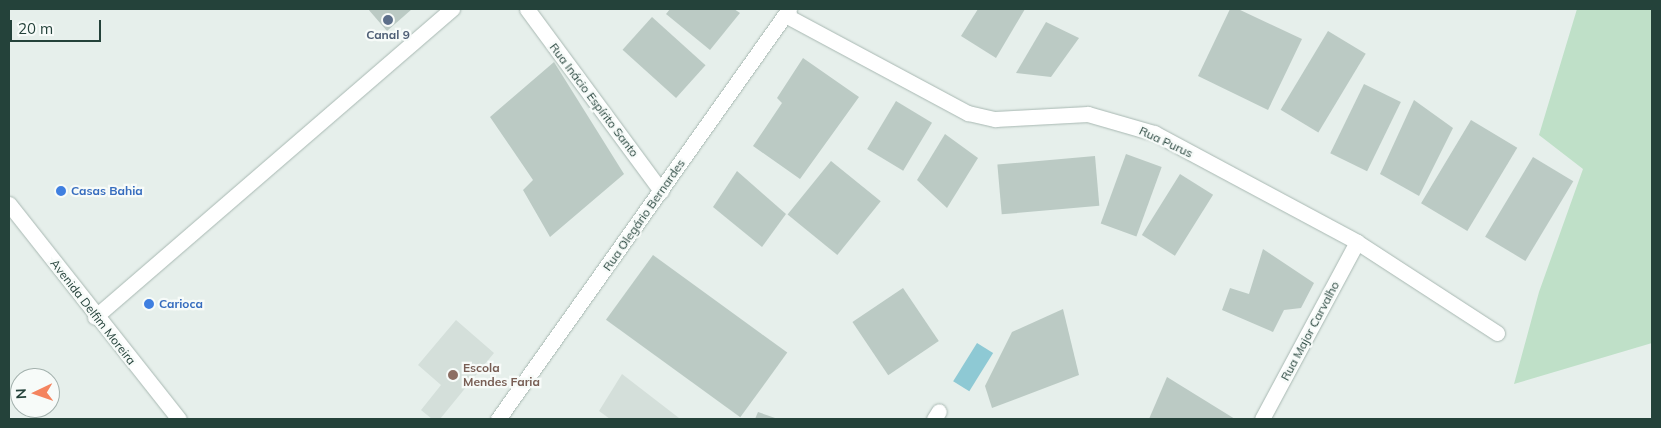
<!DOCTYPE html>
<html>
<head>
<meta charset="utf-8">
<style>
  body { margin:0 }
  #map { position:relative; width:1661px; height:428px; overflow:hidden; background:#e6efeb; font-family:Mulish,sans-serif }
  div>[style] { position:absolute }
  .built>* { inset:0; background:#d4dfda }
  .green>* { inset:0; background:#bfe0c8 }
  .water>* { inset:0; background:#8ec9d4; transform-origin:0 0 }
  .building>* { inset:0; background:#bbcac4; transform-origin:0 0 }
  .roads { filter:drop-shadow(0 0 1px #a8b8b2) drop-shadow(0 0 1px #a8b8b2) }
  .street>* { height:15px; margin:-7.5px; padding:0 7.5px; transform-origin:7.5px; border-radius:7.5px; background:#fff }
  .secondary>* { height:15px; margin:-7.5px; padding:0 7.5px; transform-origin:7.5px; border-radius:7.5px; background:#fff }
  .dots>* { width:14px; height:14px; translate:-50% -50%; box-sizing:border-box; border:2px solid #f7fbf9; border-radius:50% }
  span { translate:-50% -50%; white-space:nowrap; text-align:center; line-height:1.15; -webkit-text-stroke:4.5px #f7fbf9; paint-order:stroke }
  .service-label { font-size:12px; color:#4e5e75; font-weight:700 }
  .street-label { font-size:12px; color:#24423a }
  .shop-label { font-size:12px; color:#366cbe; font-weight:700 }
  .left { translate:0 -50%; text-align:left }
  .education-label { font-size:12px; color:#785e54; font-weight:700 }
  .frame { position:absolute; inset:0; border:10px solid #24423a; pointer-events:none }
  .north { position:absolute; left:10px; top:368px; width:50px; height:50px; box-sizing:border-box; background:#f7fbf9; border:1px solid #a3b1ad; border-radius:50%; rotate:267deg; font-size:14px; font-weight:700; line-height:20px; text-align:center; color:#24423a }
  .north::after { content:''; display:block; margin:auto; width:18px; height:22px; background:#f4845f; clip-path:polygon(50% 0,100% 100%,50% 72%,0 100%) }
  .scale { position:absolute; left:10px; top:20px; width:91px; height:22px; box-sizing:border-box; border:2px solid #24423a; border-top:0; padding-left:6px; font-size:15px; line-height:18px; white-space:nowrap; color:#24423a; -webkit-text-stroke:4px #f7fbf9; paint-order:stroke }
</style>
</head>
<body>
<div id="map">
  <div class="built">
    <i style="clip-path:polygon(456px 320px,494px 353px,440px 419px,432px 419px,421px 410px,441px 385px,418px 365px)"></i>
    <i style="clip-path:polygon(622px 374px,679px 418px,678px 419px,610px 419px,599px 411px)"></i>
  </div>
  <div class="green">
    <i style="clip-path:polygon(1577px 9px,1652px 9px,1652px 343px,1514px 384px,1539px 292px,1583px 169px,1539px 135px)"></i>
  </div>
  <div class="water">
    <i style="left:977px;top:343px;width:19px;height:45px;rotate:32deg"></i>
  </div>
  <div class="building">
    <i style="clip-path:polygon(368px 9px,412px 9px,387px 31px)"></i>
    <i style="clip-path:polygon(670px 9px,734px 9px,740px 13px,710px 50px,666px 14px)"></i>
    <i style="clip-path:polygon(978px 9px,1025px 9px,996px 58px,961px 36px)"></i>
    <i style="clip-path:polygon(1230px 9px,1238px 9px,1302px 39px,1268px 110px,1198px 76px)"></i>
    <i style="left:652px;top:17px;width:72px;height:44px;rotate:42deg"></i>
    <i style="clip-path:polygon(1046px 22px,1079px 38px,1051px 77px,1016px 73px)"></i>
    <i style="left:1328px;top:31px;width:44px;height:92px;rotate:31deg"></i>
    <i style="clip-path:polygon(803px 58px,859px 97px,800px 179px,753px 146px,782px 103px,777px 98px)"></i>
    <i style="clip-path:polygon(554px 62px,624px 174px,550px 237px,523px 190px,533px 180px,490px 117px)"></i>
    <i style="left:1364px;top:84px;width:41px;height:77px;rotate:26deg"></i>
    <i style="clip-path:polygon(1414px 100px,1453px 128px,1419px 196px,1380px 174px)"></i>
    <i style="left:896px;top:101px;width:42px;height:56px;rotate:31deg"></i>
    <i style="left:1471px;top:120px;width:54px;height:97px;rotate:31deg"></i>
    <i style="clip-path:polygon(945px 134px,978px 158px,947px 208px,917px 180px)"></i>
    <i style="left:1126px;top:154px;width:38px;height:74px;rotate:20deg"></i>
    <i style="left:1095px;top:156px;width:50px;height:98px;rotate:85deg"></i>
    <i style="left:1533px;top:157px;width:47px;height:93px;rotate:31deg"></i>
    <i style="left:831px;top:161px;width:64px;height:69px;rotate:39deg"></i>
    <i style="clip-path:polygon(737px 171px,786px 214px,762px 247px,713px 207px)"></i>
    <i style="left:1180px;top:174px;width:39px;height:72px;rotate:32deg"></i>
    <i style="clip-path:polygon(1263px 249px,1314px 283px,1301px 308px,1284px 310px,1273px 332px,1222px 310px,1230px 288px,1249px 294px)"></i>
    <i style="left:653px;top:255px;width:166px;height:80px;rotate:36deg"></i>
    <i style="left:903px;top:288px;width:64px;height:61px;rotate:56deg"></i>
    <i style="clip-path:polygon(1063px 309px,1079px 375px,992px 408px,985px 386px,1012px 332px)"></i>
    <i style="clip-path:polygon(1167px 377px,1235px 419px,1149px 419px)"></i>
    <i style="clip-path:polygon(758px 412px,778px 419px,755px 419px)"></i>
  </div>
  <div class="roads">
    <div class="street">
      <i style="left:527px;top:9px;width:226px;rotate:53.6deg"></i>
      <i style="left:785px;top:15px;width:208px;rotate:28.2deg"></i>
      <i style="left:968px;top:113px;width:28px;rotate:13deg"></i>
      <i style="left:995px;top:119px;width:93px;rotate:-3.1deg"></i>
      <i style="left:1088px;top:114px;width:69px;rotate:16.1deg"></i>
      <i style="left:1154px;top:133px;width:230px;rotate:28.2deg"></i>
      <i style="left:1357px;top:242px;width:167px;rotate:33deg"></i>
      <i style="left:95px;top:317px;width:472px;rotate:-40.8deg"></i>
      <i style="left:498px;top:419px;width:503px;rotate:-54.63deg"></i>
      <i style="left:934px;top:419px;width:9px;rotate:-58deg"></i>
      <i style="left:1262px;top:419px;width:201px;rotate:-61.8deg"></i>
    </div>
    <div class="secondary">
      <i style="left:9px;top:204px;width:274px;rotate:51.7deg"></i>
    </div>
  </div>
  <div class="dots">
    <i style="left:388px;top:20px;background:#5c6f8a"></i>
    <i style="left:61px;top:191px;background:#3f7fe0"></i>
    <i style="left:149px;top:304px;background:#3f7fe0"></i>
    <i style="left:453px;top:375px;background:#8d6e63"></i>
  </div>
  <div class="service-label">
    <span style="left:388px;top:35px">Canal 9</span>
  </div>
  <div class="street-label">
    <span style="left:594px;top:100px;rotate:53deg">Rua Inácio Espírito Santo</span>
    <span style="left:1166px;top:142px;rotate:25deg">Rua Purus</span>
    <span style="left:644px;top:215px;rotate:-55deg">Rua Olegário Bernardes</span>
    <span style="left:93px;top:312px;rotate:52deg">Avenida Delfim Moreira</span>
    <span style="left:1310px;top:331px;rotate:-62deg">Rua Major Carvalho</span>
  </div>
  <div class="shop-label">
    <span class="left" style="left:71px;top:191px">Casas Bahia</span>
    <span class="left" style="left:159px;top:304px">Carioca</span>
  </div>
  <div class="education-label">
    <span class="left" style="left:463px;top:375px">Escola<br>Mendes Faria</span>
  </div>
  <div class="frame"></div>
  <div class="north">N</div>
  <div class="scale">20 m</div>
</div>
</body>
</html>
